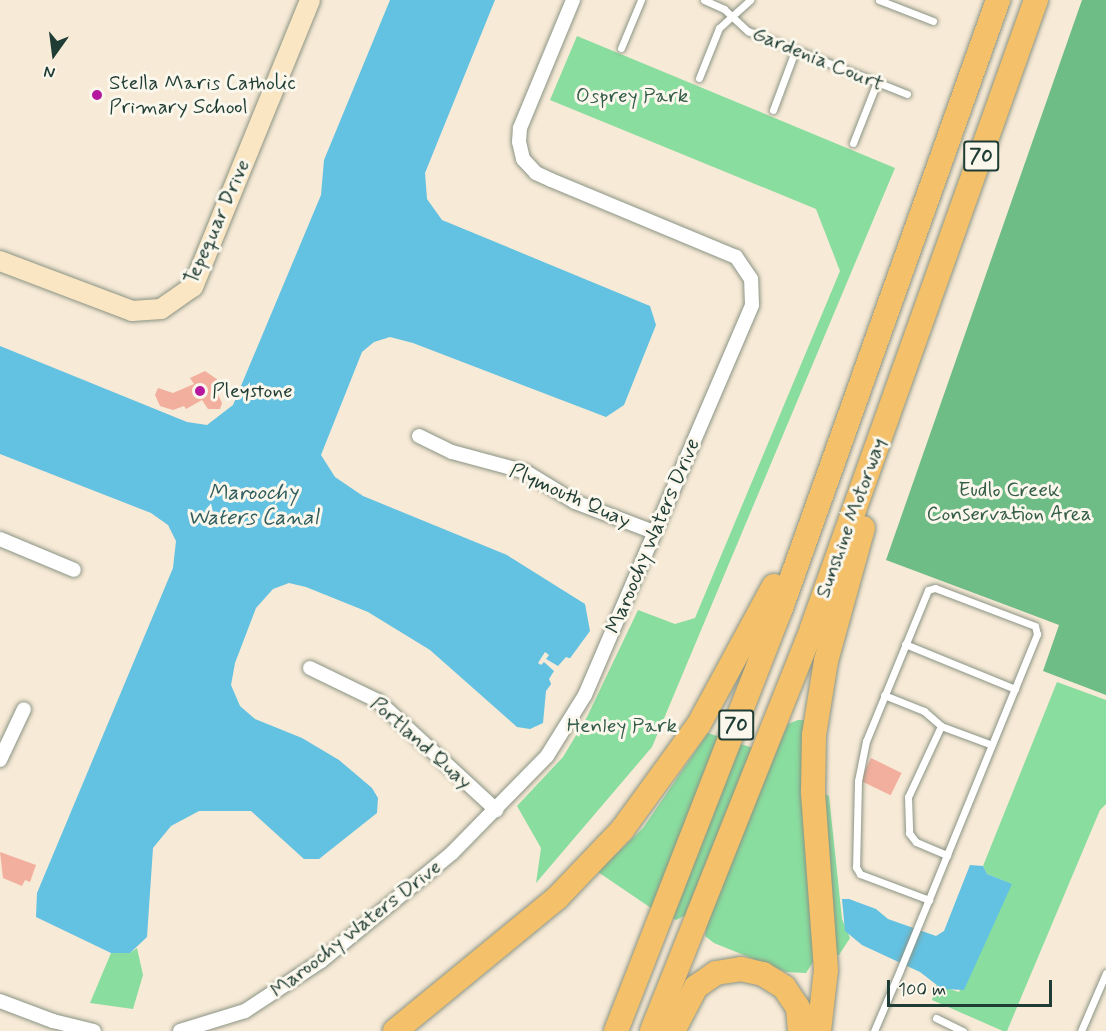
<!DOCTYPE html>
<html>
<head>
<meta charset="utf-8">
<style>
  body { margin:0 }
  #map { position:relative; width:1106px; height:1031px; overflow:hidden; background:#f7ead6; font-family:Mynerve,sans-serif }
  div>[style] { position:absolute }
  .green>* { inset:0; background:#89dd9f }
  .forest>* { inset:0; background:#6ebc86 }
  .water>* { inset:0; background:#63c1e1 }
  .pier>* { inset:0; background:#f7ead6 }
  .building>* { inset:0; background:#f2af9e; transform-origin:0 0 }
  .roads { filter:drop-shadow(0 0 2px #8b9485) drop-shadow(0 0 2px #8b9485) }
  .lane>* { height:7px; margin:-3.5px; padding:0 3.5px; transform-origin:3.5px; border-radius:3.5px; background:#fff }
  .street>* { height:14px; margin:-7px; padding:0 7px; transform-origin:7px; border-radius:7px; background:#fff }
  .secondary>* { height:20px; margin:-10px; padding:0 10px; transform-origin:10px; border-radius:10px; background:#fbe6c3 }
  .highway>* { height:24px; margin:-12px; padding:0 12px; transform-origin:12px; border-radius:12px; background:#f4c16a }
  .dots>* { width:16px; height:16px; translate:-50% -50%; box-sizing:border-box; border:3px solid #fbf7ec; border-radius:50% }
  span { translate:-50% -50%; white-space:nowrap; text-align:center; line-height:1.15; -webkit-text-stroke:6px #fbf7ec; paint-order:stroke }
  .shield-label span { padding:2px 4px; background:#fbf7ec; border:2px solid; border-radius:4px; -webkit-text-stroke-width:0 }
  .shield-label { font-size:20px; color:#1f3d34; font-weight:700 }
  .street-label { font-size:21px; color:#1f3d34 }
  .poi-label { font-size:21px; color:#1f3d34 }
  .left { translate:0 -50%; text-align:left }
  .park-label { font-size:21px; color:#345d49 }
  .water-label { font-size:22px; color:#305e5f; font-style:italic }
  .north { position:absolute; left:24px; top:24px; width:60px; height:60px; -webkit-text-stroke:4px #fbf7ec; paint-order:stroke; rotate:194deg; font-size:16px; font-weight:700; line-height:24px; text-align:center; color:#1f3d34 }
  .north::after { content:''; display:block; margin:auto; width:21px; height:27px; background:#1f3d34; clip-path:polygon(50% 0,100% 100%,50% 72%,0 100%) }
  .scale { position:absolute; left:887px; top:980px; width:165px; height:27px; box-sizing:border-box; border:3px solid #1f3d34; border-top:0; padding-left:8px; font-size:18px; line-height:21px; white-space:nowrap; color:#1f3d34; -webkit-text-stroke:4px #fbf7ec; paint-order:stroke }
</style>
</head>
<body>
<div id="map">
  <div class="green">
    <i style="clip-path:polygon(577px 36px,895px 168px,652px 747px,536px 883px,541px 848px,517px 806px,563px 757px,587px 717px,638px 610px,675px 624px,695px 618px,840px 271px,816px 209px,550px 100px)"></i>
    <i style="clip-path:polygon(1057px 682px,1106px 700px,1106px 804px,1100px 810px,1007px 1031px,1003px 1031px,932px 1000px,936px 985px,959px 992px,1011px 884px,987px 874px,983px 866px)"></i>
    <i style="clip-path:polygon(798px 720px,806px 720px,807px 788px,829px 796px,842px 919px,850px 938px,839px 955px,817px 948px,815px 959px,806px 973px,786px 972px,714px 943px,705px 936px,707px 919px,692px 912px,676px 920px,651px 908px,598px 872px,643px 828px,708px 733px,774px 755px,788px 724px)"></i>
    <i style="clip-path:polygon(137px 948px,143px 975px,133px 1009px,90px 1003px,111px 953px,130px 953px)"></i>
  </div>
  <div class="forest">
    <i style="clip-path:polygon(1082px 0,1106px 0,1106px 695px,1043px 671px,1059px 625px,886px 560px)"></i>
  </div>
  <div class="water">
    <i style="clip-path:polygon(390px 0,495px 0,425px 173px,427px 199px,442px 220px,650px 306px,656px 325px,624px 405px,606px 417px,413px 343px,390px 337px,374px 342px,362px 352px,321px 455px,335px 477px,363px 496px,507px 555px,585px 604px,590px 631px,546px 691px,543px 723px,530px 729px,517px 727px,430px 650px,368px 612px,306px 587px,289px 583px,273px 589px,256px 608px,235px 663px,231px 685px,240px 706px,255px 719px,302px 738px,339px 760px,372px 788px,378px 798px,377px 813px,319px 859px,304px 859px,251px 811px,199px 811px,171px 826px,153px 848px,147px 937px,130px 953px,111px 953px,36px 917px,37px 893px,173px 568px,176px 541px,168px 525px,151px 513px,0 454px,0 346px,187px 422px,207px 425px,233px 405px,321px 195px,324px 160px)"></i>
    <i style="clip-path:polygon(970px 865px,983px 866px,987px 874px,1012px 884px,964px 990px,942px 989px,920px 972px,862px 945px,845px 931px,842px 899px,849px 899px,876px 909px,888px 919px,936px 936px,944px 931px)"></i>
  </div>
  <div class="pier">
    <i style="clip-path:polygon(545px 652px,549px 655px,546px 659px,558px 666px,566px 657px,572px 659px,552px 686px,549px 679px,554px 671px,544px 662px,541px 665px,538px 663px)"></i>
  </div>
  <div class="building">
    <i style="clip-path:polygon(205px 371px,224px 384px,218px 395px,222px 403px,220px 409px,208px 409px,202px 400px,186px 409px,184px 406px,173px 410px,160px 406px,155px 395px,158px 388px,173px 393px,194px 384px,190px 378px)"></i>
    <i style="left:871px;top:758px;width:34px;height:25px;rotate:26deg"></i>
    <i style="clip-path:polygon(0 852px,36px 865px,30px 882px,25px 880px,22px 886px,3px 878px)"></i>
  </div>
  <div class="roads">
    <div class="lane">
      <i style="left:704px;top:0;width:22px;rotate:24deg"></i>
      <i style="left:724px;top:9px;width:33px;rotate:43deg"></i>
      <i style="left:748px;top:31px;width:171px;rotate:21.6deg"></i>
      <i style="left:879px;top:0;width:58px;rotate:21.3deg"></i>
      <i style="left:621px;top:48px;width:52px;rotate:-67.4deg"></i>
      <i style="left:699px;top:78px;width:54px;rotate:-68.2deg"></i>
      <i style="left:719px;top:28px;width:42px;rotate:-42.1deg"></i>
      <i style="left:773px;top:110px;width:63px;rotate:-69.6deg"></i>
      <i style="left:853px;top:143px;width:66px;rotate:-68.5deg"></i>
      <i style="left:905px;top:644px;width:119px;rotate:22.2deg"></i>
      <i style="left:884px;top:695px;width:43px;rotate:21.8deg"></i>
      <i style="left:924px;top:711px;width:23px;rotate:41deg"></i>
      <i style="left:941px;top:726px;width:54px;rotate:20.4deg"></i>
      <i style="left:941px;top:726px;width:78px;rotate:114.9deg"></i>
      <i style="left:908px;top:797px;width:36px;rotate:88deg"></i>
      <i style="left:909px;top:833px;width:11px;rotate:52deg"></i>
      <i style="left:916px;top:842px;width:34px;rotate:23deg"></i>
      <i style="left:936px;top:1018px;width:30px;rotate:26deg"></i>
      <i style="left:874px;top:1031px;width:66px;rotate:-66.9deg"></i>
      <i style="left:900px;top:970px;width:363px;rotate:-67.8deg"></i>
      <i style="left:1037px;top:634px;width:8px;rotate:-104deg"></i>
      <i style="left:1035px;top:626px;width:107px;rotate:-159.2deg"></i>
      <i style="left:935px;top:588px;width:7px;rotate:164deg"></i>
      <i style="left:928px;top:590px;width:163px;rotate:112.3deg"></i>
      <i style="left:866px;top:741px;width:41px;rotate:101.3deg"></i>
      <i style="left:858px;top:781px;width:86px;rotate:91.3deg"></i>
      <i style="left:856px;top:867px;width:8px;rotate:60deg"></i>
      <i style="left:860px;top:874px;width:74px;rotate:20.6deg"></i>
      <i style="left:1081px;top:1031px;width:63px;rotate:-66.7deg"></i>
    </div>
    <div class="street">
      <i style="left:419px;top:436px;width:37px;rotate:26deg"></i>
      <i style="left:452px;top:452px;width:77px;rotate:15.1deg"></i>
      <i style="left:526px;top:472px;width:57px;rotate:31.5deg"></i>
      <i style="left:575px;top:502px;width:85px;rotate:20.8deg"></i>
      <i style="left:0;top:539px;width:80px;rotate:22.7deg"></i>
      <i style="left:310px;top:668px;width:76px;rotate:25.9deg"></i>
      <i style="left:378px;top:701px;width:161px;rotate:42.7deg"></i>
      <i style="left:0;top:760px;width:56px;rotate:-64.8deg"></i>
      <i style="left:0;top:1001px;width:57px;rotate:20.7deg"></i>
      <i style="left:53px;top:1021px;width:42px;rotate:13.7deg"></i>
      <i style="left:180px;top:1031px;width:68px;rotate:-17.1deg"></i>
      <i style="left:245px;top:1011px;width:91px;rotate:-33.3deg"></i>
      <i style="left:321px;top:961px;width:170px;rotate:-39.5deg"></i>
      <i style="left:452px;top:853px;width:136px;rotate:-45.6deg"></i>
      <i style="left:547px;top:756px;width:72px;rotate:-58.1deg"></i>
      <i style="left:585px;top:695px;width:424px;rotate:-66.8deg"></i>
      <i style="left:752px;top:305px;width:26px;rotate:-92deg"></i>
      <i style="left:751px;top:279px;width:27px;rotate:-124deg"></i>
      <i style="left:736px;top:257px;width:200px;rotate:-157.4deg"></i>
      <i style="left:551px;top:180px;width:17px;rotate:-155deg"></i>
      <i style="left:536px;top:173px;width:19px;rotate:-133deg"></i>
      <i style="left:523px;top:159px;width:17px;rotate:-103deg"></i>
      <i style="left:519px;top:142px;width:14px;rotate:-86deg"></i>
      <i style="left:520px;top:128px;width:139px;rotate:-67.5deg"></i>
    </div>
    <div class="secondary">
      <i style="left:0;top:261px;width:141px;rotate:20.7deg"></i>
      <i style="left:132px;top:311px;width:29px;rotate:-4deg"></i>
      <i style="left:161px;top:309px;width:39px;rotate:-35deg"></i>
      <i style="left:193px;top:287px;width:310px;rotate:-67.8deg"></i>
    </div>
    <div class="highway">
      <i style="left:395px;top:1031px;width:210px;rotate:-39.4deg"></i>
      <i style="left:557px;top:898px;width:94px;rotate:-46.3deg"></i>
      <i style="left:622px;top:830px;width:131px;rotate:-54deg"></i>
      <i style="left:699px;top:724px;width:157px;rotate:-61.5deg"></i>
      <i style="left:616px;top:1031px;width:451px;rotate:-68.7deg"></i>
      <i style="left:780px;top:611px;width:649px;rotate:-70.36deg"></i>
      <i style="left:652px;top:1031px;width:434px;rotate:-68.3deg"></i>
      <i style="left:812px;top:628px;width:667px;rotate:-70.37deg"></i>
      <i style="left:673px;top:1031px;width:50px;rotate:-62.4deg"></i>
      <i style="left:696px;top:987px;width:24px;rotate:-35deg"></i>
      <i style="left:716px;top:973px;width:25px;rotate:-9deg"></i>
      <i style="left:741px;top:969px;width:23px;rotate:13deg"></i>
      <i style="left:763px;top:974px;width:25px;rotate:32deg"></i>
      <i style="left:784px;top:987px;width:25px;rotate:56deg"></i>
      <i style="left:798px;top:1008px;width:23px;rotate:85deg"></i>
      <i style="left:819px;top:1031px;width:61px;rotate:-83.5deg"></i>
      <i style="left:826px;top:970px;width:179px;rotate:-94.2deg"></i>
      <i style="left:813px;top:791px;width:56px;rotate:-89deg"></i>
      <i style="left:814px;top:735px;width:75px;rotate:-80.8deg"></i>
      <i style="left:826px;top:661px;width:138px;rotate:-74.5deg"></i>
    </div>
  </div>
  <div class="dots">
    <i style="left:97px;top:95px;background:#b5179e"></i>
    <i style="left:200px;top:391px;background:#b5179e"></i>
  </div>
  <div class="shield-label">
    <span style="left:981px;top:156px">70</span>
    <span style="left:736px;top:725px">70</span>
  </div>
  <div class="street-label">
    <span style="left:818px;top:59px;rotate:22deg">Gardenia Court</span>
    <span style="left:217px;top:222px;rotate:-66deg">Tepequar Drive</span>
    <span style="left:570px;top:496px;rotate:24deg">Plymouth Quay</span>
    <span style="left:851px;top:518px;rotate:-70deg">Sunshine Motorway</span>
    <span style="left:653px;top:536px;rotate:-67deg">Maroochy Waters Drive</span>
    <span style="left:421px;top:743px;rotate:42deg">Portland Quay</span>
    <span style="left:356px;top:929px;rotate:-38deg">Maroochy Waters Drive</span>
  </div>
  <div class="poi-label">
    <span class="left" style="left:109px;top:95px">Stella Maris Catholic<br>Primary School</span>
    <span class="left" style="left:212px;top:391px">Pleystone</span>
  </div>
  <div class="park-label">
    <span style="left:632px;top:96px">Osprey Park</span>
    <span style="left:1009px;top:502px">Eudlo Creek<br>Conservation Area</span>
    <span style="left:622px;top:726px">Henley Park</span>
  </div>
  <div class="water-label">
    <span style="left:253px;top:506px">Maroochy<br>Waters Canal</span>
  </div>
  <div class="north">N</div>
  <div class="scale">100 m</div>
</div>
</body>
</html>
